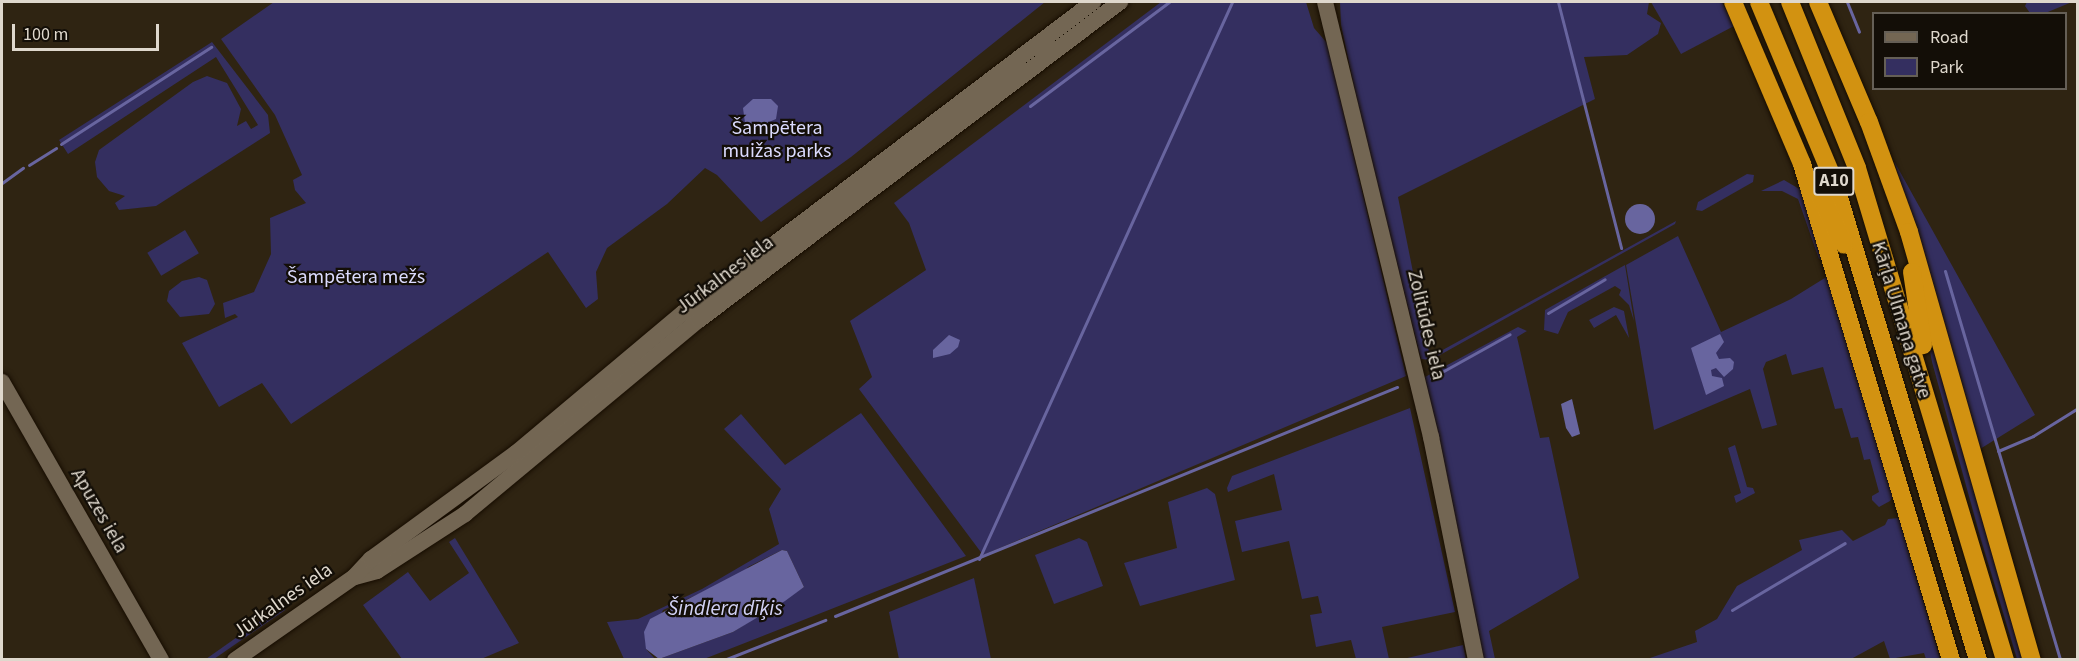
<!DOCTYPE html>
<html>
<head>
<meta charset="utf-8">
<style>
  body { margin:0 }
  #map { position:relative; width:2079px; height:661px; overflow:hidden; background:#2f2412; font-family:"Source Sans 3",sans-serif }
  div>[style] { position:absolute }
  .green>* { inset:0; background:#342f60; transform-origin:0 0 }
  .water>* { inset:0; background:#68659f }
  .round { border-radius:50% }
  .stream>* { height:3px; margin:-1.5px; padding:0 1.5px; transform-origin:1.5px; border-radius:1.5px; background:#68659f }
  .roads { filter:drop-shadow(0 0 2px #170d00) drop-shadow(0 0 2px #170d00) }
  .secondary>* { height:16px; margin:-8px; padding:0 8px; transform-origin:8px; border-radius:8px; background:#736653 }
  .highway>* { height:18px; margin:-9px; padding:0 9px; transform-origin:9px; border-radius:9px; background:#d29211 }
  span { translate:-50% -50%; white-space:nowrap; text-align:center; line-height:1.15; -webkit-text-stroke:4.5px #130e07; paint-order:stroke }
  .shield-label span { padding:2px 4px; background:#130e07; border:2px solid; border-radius:4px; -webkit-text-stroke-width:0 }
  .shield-label { font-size:18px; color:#dfd8cd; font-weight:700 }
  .park-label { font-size:20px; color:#dbdbfe }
  .street-label { font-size:20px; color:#dfd8cd }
  .water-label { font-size:21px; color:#d2d2f5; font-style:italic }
  .frame { position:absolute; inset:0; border:3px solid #dfd8cd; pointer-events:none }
  .legend { position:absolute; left:1872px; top:12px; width:195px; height:78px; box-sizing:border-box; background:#130e07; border:2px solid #655f56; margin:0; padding:8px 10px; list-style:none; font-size:18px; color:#dfd8cd }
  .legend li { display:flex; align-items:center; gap:12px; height:30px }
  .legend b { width:30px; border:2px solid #655f56 }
  .scale { position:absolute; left:12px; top:24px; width:147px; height:27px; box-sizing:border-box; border:3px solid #dfd8cd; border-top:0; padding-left:8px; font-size:18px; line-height:21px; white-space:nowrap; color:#dfd8cd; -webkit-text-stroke:4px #130e07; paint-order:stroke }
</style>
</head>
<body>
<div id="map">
  <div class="green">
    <i style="clip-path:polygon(274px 2px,1045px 2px,851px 157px,761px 222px,717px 175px,705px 168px,667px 204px,607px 248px,596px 272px,598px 299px,586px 308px,548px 252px,291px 424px,262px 383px,219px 407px,182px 343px,238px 317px,235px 314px,225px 318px,223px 303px,254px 292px,271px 254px,270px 218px,306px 203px,295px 190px,293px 180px,302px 175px,275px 115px,221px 39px)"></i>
    <i style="clip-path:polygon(1161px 2px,1306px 2px,1314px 28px,1327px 43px,1406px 376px,983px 555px,859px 389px,872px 377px,850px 321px,926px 270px,909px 223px,894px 203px)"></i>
    <i style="clip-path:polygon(1340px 2px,1649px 2px,1647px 14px,1661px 23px,1658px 34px,1627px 55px,1584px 57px,1595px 99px,1398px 197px,1430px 357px,1676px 221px,1675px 224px,1431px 360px,1421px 359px,1363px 129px,1341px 25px)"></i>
    <i style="clip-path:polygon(1651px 2px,1722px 2px,1734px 26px,1681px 54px)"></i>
    <i style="clip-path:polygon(2027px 2px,2072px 2px,2043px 14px,2030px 13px,2025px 6px)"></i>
    <i style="clip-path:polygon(212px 42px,268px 115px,270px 133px,156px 206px,119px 210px,115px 203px,125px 196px,109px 191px,97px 177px,95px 162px,99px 150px,193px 82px,207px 76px,227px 83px,241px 109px,237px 126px,246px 121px,251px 129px,258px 125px,216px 57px,68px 154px,59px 140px)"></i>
    <i style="clip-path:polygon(1894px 161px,2035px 415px,1980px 449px,1980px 448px)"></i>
    <i style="clip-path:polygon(1747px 174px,1754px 175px,1753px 182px,1702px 211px,1696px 210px,1698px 202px)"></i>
    <i style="clip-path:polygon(1784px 180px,1801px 190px,1822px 258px,1819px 259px,1798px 199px,1782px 191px,1761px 191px)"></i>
    <i style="left:185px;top:230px;width:27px;height:44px;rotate:59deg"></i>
    <i style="clip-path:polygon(1678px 236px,1721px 332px,1791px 299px,1828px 276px,1893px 496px,1890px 501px,1879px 507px,1872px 500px,1872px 496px,1879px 492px,1870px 459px,1864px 460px,1858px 437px,1851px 438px,1842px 408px,1835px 409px,1823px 367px,1792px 375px,1786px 354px,1766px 362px,1763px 369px,1777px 425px,1762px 429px,1750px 389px,1654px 430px,1626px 265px)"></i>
    <i style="clip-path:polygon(1625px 265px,1634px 321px,1629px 305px,1619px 295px,1621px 290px,1615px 286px,1568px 312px,1558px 334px,1544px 330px,1545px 310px)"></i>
    <i style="clip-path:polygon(199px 277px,207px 280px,215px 304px,209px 314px,180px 317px,167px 301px,169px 291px,182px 281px)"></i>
    <i style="clip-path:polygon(1614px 307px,1624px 311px,1629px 338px,1616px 315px,1594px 328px,1589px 320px)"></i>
    <i style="clip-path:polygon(1922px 308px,2027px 659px,2017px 659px,1981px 540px,1932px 362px)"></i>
    <i style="clip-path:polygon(1518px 327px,1527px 331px,1517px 337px,1540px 438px,1549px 437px,1579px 578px,1489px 631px,1495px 659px,1480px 659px,1425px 377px)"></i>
    <i style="clip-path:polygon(1410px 408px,1455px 612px,1382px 627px,1389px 659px,1356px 659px,1351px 640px,1316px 647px,1310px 615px,1322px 613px,1318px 596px,1302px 599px,1289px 541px,1242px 552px,1235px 521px,1282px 510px,1274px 474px,1228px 492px,1227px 488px,1232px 476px)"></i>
    <i style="clip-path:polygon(861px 413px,966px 556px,704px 659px,659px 659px,733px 632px,804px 587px,787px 551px,782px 550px,748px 567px,741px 575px,663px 610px,646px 649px,655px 659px,624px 659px,607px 622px,638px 619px,702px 589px,779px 544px,769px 509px,781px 489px,724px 429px,741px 414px,785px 465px)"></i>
    <i style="clip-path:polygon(1735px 445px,1747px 487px,1753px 488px,1755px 493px,1736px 503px,1734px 496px,1741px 493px,1728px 448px)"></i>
    <i style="clip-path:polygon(1207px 488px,1215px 494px,1235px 580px,1140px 606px,1124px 563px,1177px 548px,1168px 502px)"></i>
    <i style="clip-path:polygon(1899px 518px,1940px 659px,1926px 659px,1924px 653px,1890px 659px,1884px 641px,1851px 659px,1644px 660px,1697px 642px,1695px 631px,1717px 619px,1737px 586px,1802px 550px,1799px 540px,1842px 530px,1853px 541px,1885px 525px,1888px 519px)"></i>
    <i style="clip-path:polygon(455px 538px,519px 643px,481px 659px,402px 659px,363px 605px,408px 572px,430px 601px,469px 573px,449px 542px)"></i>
    <i style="clip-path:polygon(1079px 538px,1087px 542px,1103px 586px,1054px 604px,1035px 555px)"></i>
    <i style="clip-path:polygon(974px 578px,991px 659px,899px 659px,889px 612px)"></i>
    <i style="clip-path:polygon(287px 602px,285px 610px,214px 659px,206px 659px)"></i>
    <i style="clip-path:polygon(1463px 645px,1466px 659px,1403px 659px)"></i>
  </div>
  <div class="water">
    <i style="clip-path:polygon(753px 99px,771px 99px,778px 106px,776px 119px,762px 125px,745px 123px,743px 108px)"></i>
    <i class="round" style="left:1625px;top:204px;width:30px;height:30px"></i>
    <i style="clip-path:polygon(1720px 334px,1724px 342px,1716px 353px,1719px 359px,1730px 358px,1734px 362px,1733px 369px,1724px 377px,1716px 368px,1711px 370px,1712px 376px,1722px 378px,1724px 386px,1706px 395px,1691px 348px)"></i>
    <i style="clip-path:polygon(949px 335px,960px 340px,958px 347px,950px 354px,933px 358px,933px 350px)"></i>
    <i style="clip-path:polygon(1572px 399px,1580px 434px,1572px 437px,1566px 428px,1561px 404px)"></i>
    <i style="clip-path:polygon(782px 550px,787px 551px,804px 587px,785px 601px,733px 632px,659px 659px,646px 649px,644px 632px,650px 619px)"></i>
  </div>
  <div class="stream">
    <i style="left:1558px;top:2px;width:254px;rotate:75.6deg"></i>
    <i style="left:1847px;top:2px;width:32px;rotate:68deg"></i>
    <i style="left:1030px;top:106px;width:174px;rotate:-36.8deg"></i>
    <i style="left:61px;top:144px;width:179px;rotate:-32.9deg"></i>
    <i style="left:29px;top:165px;width:32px;rotate:-32deg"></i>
    <i style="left:2px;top:183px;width:26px;rotate:-36deg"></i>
    <i style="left:1945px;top:271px;width:406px;rotate:73.5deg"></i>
    <i style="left:1548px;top:313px;width:66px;rotate:-30.8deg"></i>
    <i style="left:1431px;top:378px;width:90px;rotate:-29.1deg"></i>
    <i style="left:1998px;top:451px;width:38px;rotate:-23deg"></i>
    <i style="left:2033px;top:436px;width:53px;rotate:-31.9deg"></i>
    <i style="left:979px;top:559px;width:612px;rotate:-65.57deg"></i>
    <i style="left:1732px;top:610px;width:131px;rotate:-30.7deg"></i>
    <i style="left:835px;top:616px;width:607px;rotate:-22.17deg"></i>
    <i style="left:724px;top:660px;width:109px;rotate:-21.6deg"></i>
  </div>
  <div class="roads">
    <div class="secondary">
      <i style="left:1325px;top:2px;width:448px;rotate:76.3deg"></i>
      <i style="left:1431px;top:437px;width:227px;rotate:78.6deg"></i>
      <i style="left:2px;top:382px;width:320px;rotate:60.2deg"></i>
      <i style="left:355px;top:577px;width:23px;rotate:-15deg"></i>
      <i style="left:377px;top:571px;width:105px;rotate:-32.9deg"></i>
      <i style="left:465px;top:514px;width:304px;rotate:-39.7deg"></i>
      <i style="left:699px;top:320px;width:528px;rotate:-37.07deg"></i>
      <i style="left:235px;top:660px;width:145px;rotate:-34.9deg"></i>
      <i style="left:354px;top:577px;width:25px;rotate:-47deg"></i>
      <i style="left:371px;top:559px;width:180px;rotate:-36.2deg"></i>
      <i style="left:516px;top:453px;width:218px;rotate:-40deg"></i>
      <i style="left:683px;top:313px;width:515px;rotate:-37.18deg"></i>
    </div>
    <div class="highway">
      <i style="left:1733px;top:2px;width:176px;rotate:66.9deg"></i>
      <i style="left:1802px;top:164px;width:518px;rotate:73.28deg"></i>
      <i style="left:1759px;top:2px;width:194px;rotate:67.3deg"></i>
      <i style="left:1834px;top:181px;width:500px;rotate:73.27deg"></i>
      <i style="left:1790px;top:2px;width:179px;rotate:68deg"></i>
      <i style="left:1857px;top:168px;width:514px;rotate:73.26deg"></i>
      <i style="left:1818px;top:2px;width:130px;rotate:67deg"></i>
      <i style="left:1869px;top:122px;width:117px;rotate:70deg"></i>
      <i style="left:1909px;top:232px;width:445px;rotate:74deg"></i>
      <i style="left:1820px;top:194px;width:56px;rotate:64.8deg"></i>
      <i style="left:1912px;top:272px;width:74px;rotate:81.4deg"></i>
    </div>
  </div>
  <div class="shield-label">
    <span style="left:1834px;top:181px">A10</span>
  </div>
  <div class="park-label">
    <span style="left:777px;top:140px">Šampētera<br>muižas parks</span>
    <span style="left:356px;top:277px">Šampētera mežs</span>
  </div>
  <div class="street-label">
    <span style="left:725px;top:275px;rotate:-37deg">Jūrkalnes iela</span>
    <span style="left:1901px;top:320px;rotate:73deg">Kārļa Ulmaņa gatve</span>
    <span style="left:1426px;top:325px;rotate:77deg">Zolitūdes iela</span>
    <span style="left:99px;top:511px;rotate:60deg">Apuzes iela</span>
    <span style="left:283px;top:601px;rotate:-35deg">Jūrkalnes iela</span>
  </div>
  <div class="water-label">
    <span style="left:725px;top:608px">Šindlera dīķis</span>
  </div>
  <div class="frame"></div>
  <ul class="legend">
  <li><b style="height:8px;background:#736653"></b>Road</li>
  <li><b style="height:16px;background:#342f60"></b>Park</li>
  </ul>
  <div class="scale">100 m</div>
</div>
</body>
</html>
